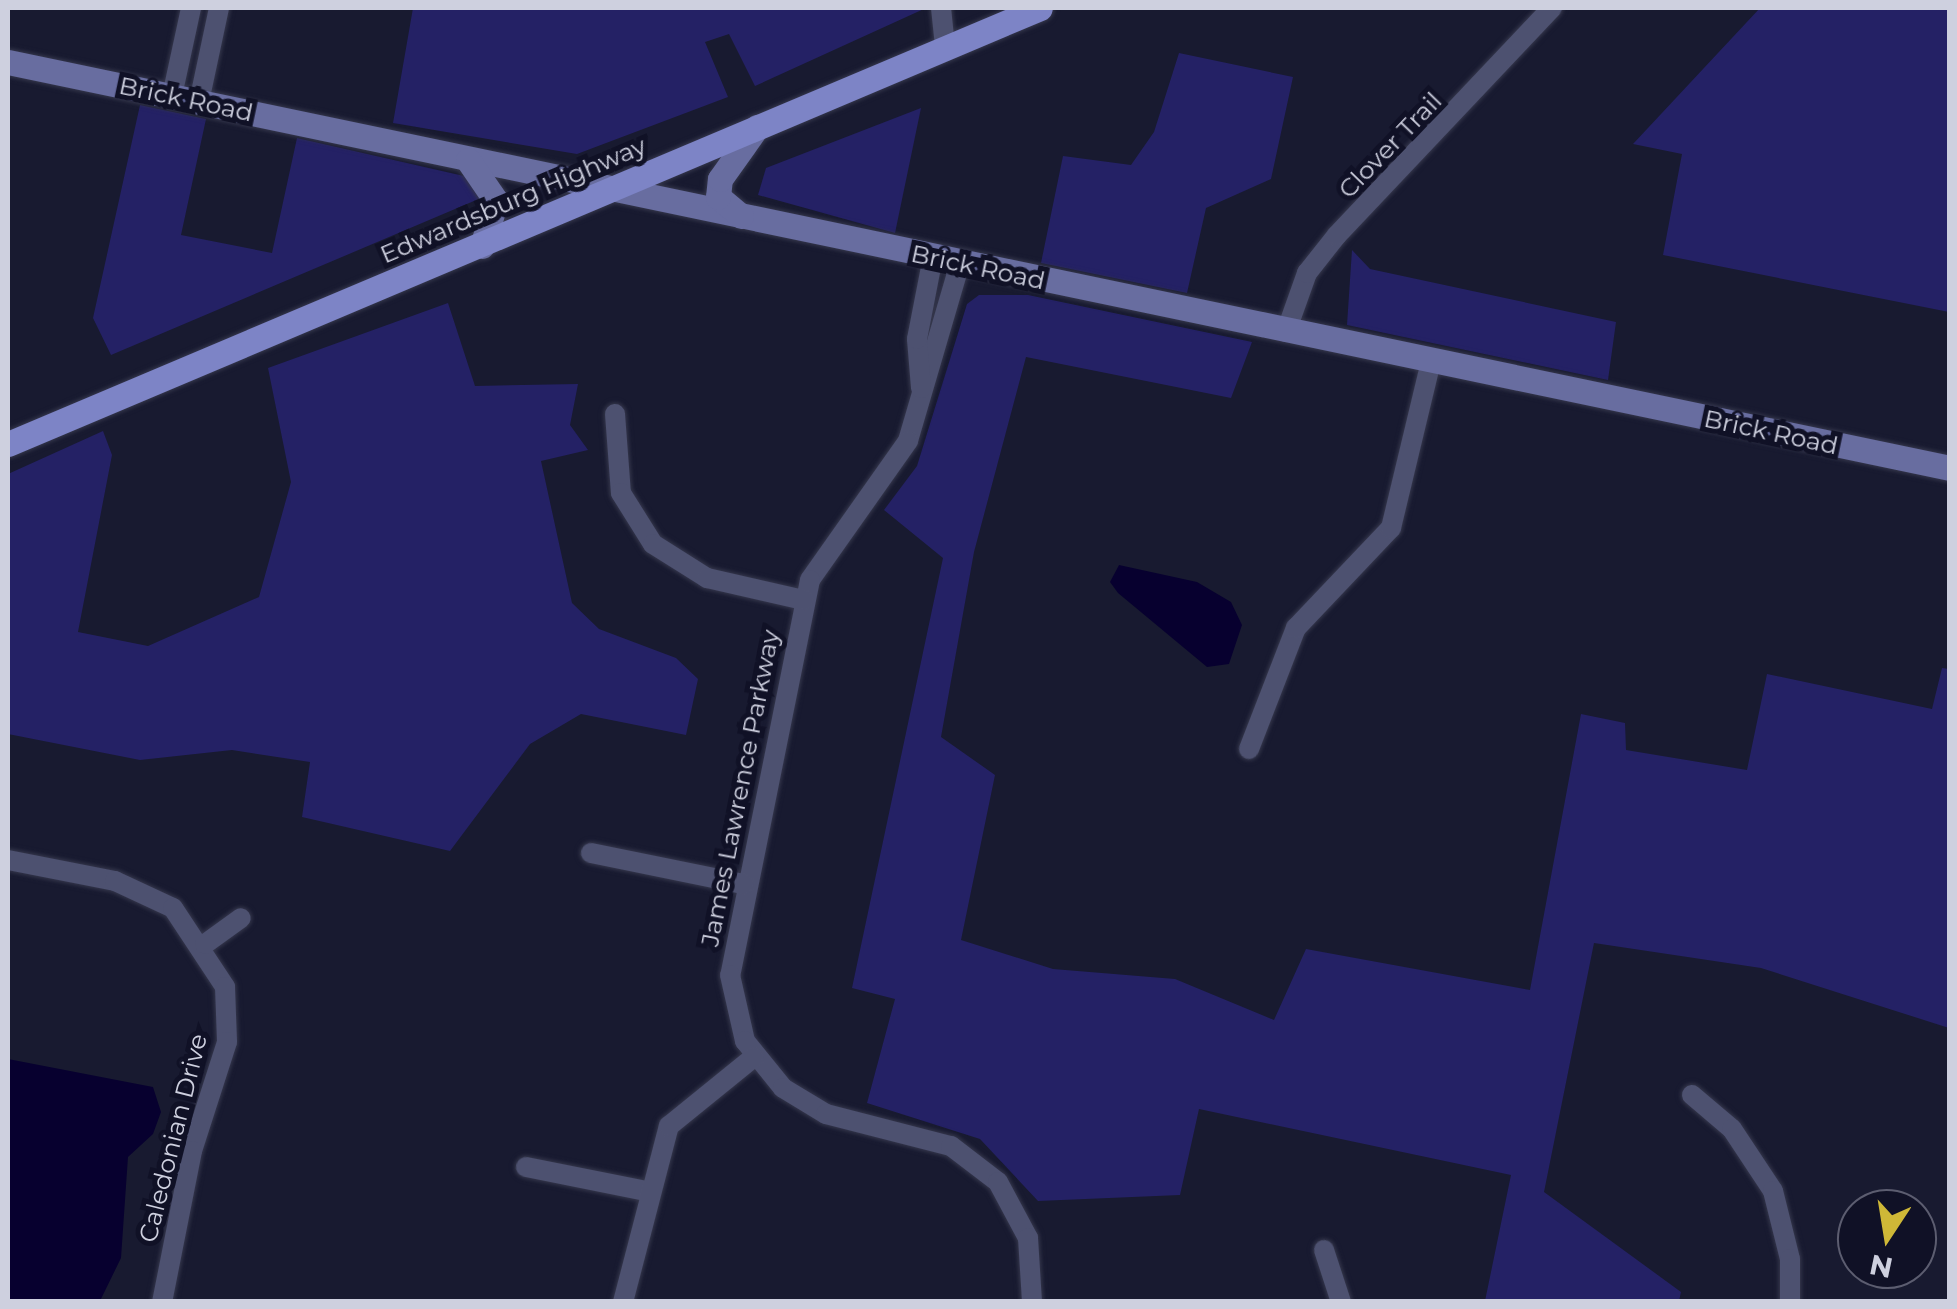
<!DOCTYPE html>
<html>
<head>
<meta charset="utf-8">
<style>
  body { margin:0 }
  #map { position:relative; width:1957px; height:1309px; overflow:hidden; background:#181a30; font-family:Montserrat,sans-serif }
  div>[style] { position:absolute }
  .green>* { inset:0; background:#242165 }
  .water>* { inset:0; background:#07002f }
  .roads { filter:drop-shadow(0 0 2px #35374c) drop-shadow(0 0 2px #35374c) }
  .street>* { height:20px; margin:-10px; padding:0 10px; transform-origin:10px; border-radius:10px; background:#4d5170 }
  .secondary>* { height:25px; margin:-12.5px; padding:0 12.5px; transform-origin:12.5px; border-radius:12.5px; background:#686da0 }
  .primary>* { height:25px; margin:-12.5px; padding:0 12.5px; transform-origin:12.5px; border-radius:12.5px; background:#7d84c6 }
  span { translate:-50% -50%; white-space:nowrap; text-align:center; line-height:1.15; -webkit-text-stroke:10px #101126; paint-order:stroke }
  .street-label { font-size:25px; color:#ced0df }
  .frame { position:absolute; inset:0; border:10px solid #ced0df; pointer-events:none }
  .north { position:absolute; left:1837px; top:1189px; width:100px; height:100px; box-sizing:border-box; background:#101126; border:2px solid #5c5d70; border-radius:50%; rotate:192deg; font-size:28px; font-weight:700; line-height:40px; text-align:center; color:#ced0df }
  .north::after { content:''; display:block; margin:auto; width:35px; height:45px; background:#cfb837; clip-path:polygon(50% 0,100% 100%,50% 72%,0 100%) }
</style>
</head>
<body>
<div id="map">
  <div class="green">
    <i style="clip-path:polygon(413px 8px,926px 8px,755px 86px,729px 34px,705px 42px,728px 97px,577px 154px,393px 123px)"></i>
    <i style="clip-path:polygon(1760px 8px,1949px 8px,1949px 312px,1663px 255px,1682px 154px,1633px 144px)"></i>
    <i style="clip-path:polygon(1179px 53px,1293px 77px,1271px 179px,1206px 208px,1187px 293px,1041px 263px,1063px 156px,1131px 165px,1154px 132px)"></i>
    <i style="clip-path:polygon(140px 105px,206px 119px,181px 235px,272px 253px,297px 138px,464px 176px,481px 198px,111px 355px,93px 318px)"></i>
    <i style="clip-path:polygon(921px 108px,895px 233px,758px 195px,766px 168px)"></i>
    <i style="clip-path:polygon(1352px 250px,1370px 269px,1616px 322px,1608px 380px,1347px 325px)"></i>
    <i style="clip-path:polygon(979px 295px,1028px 295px,1252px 342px,1231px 398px,1026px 357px,974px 552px,941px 737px,995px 775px,961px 940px,1053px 969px,1175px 979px,1274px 1020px,1306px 949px,1530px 990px,1581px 714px,1625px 723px,1626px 750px,1747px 770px,1767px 674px,1932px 709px,1942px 668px,1949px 669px,1949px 1028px,1761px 968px,1594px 943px,1544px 1192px,1681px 1292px,1679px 1301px,1485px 1301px,1511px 1175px,1199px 1109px,1180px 1195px,1038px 1201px,980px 1139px,867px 1103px,895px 999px,852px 988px,943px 558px,884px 510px,917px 466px,967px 304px)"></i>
    <i style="clip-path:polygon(448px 303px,475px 386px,578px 384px,570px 425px,588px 450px,541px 461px,572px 603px,599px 629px,676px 658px,698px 679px,686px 735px,581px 714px,530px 744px,450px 851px,302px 817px,310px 762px,232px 750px,140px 760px,8px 734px,8px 474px,103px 431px,112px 455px,78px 632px,148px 646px,259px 597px,291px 482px,268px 368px)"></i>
  </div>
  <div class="water">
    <i style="clip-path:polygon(1119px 565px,1197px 582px,1231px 602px,1242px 625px,1229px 664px,1207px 667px,1118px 593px,1110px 582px)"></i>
    <i style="clip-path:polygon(8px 1059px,153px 1087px,161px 1112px,153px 1134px,128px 1157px,121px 1258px,100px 1301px,8px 1301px)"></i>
  </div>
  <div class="roads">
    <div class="street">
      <i style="left:941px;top:8px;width:39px;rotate:84deg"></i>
      <i style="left:172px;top:96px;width:90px;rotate:-77.8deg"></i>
      <i style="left:199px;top:102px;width:96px;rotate:-78deg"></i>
      <i style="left:960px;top:263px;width:185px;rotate:106.3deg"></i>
      <i style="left:908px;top:441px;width:170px;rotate:125.2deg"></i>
      <i style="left:810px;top:580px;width:403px;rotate:101.4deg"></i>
      <i style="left:730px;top:975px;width:68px;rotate:77.2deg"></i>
      <i style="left:745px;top:1041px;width:60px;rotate:51deg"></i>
      <i style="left:783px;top:1088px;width:50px;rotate:31.2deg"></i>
      <i style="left:826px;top:1114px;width:129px;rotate:14.4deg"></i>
      <i style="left:951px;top:1146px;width:59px;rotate:37.5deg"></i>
      <i style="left:998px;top:1182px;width:64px;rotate:61.8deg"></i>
      <i style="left:1028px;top:1238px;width:64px;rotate:86.4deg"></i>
      <i style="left:1286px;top:332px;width:63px;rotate:-70.4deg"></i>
      <i style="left:1307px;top:273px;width:48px;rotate:-51.7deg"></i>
      <i style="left:1337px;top:235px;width:313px;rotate:-46.6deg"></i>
      <i style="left:921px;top:388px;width:49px;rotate:-94.7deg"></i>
      <i style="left:917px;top:339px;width:84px;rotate:-79deg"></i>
      <i style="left:615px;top:414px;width:79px;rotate:85.7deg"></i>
      <i style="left:621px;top:493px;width:60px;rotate:57.9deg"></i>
      <i style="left:653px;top:544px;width:64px;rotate:32.2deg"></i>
      <i style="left:707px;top:578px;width:99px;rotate:12.8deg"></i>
      <i style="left:1249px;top:749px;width:130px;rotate:-68.8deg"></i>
      <i style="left:1296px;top:628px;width:138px;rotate:-46.5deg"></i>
      <i style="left:1391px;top:528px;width:171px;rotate:-76.5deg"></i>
      <i style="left:591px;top:853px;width:156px;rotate:11.5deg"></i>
      <i style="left:8px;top:860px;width:109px;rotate:11.1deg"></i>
      <i style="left:115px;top:881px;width:64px;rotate:25deg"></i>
      <i style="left:173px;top:908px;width:95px;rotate:56.6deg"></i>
      <i style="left:225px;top:987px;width:55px;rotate:87.9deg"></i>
      <i style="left:227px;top:1042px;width:114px;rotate:107.8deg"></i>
      <i style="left:192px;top:1151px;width:154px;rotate:101.2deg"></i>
      <i style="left:205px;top:944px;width:44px;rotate:-35.8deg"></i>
      <i style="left:1692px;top:1095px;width:52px;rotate:40.4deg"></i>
      <i style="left:1732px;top:1129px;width:74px;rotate:56.5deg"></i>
      <i style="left:1773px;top:1191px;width:70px;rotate:76deg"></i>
      <i style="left:1790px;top:1259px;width:43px;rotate:90deg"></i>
      <i style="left:526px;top:1167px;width:122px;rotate:11.3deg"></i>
      <i style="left:1324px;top:1250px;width:55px;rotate:71.9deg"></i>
      <i style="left:623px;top:1302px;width:182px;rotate:-75.4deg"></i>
      <i style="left:669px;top:1126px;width:109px;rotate:-39.1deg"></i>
    </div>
    <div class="secondary">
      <i style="left:8px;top:62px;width:1984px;rotate:11.81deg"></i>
      <i style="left:468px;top:160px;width:50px;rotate:55.7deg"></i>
      <i style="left:496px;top:201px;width:47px;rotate:107.3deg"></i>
      <i style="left:741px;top:216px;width:30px;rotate:-140deg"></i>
      <i style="left:718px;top:197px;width:18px;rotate:-84deg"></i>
      <i style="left:720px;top:179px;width:64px;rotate:-54.6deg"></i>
    </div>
    <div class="primary">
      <i style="left:8px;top:444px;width:1120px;rotate:-22.9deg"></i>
    </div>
  </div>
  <div class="street-label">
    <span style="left:186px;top:99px;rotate:12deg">Brick Road</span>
    <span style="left:1390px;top:145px;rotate:-46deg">Clover Trail</span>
    <span style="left:513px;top:200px;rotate:-23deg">Edwardsburg Highway</span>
    <span style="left:978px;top:267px;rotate:12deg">Brick Road</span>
    <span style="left:1771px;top:432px;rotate:12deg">Brick Road</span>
    <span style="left:740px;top:788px;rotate:-79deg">James Lawrence Parkway</span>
    <span style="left:173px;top:1138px;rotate:-76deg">Caledonian Drive</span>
  </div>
  <div class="frame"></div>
  <div class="north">N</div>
</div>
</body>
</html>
